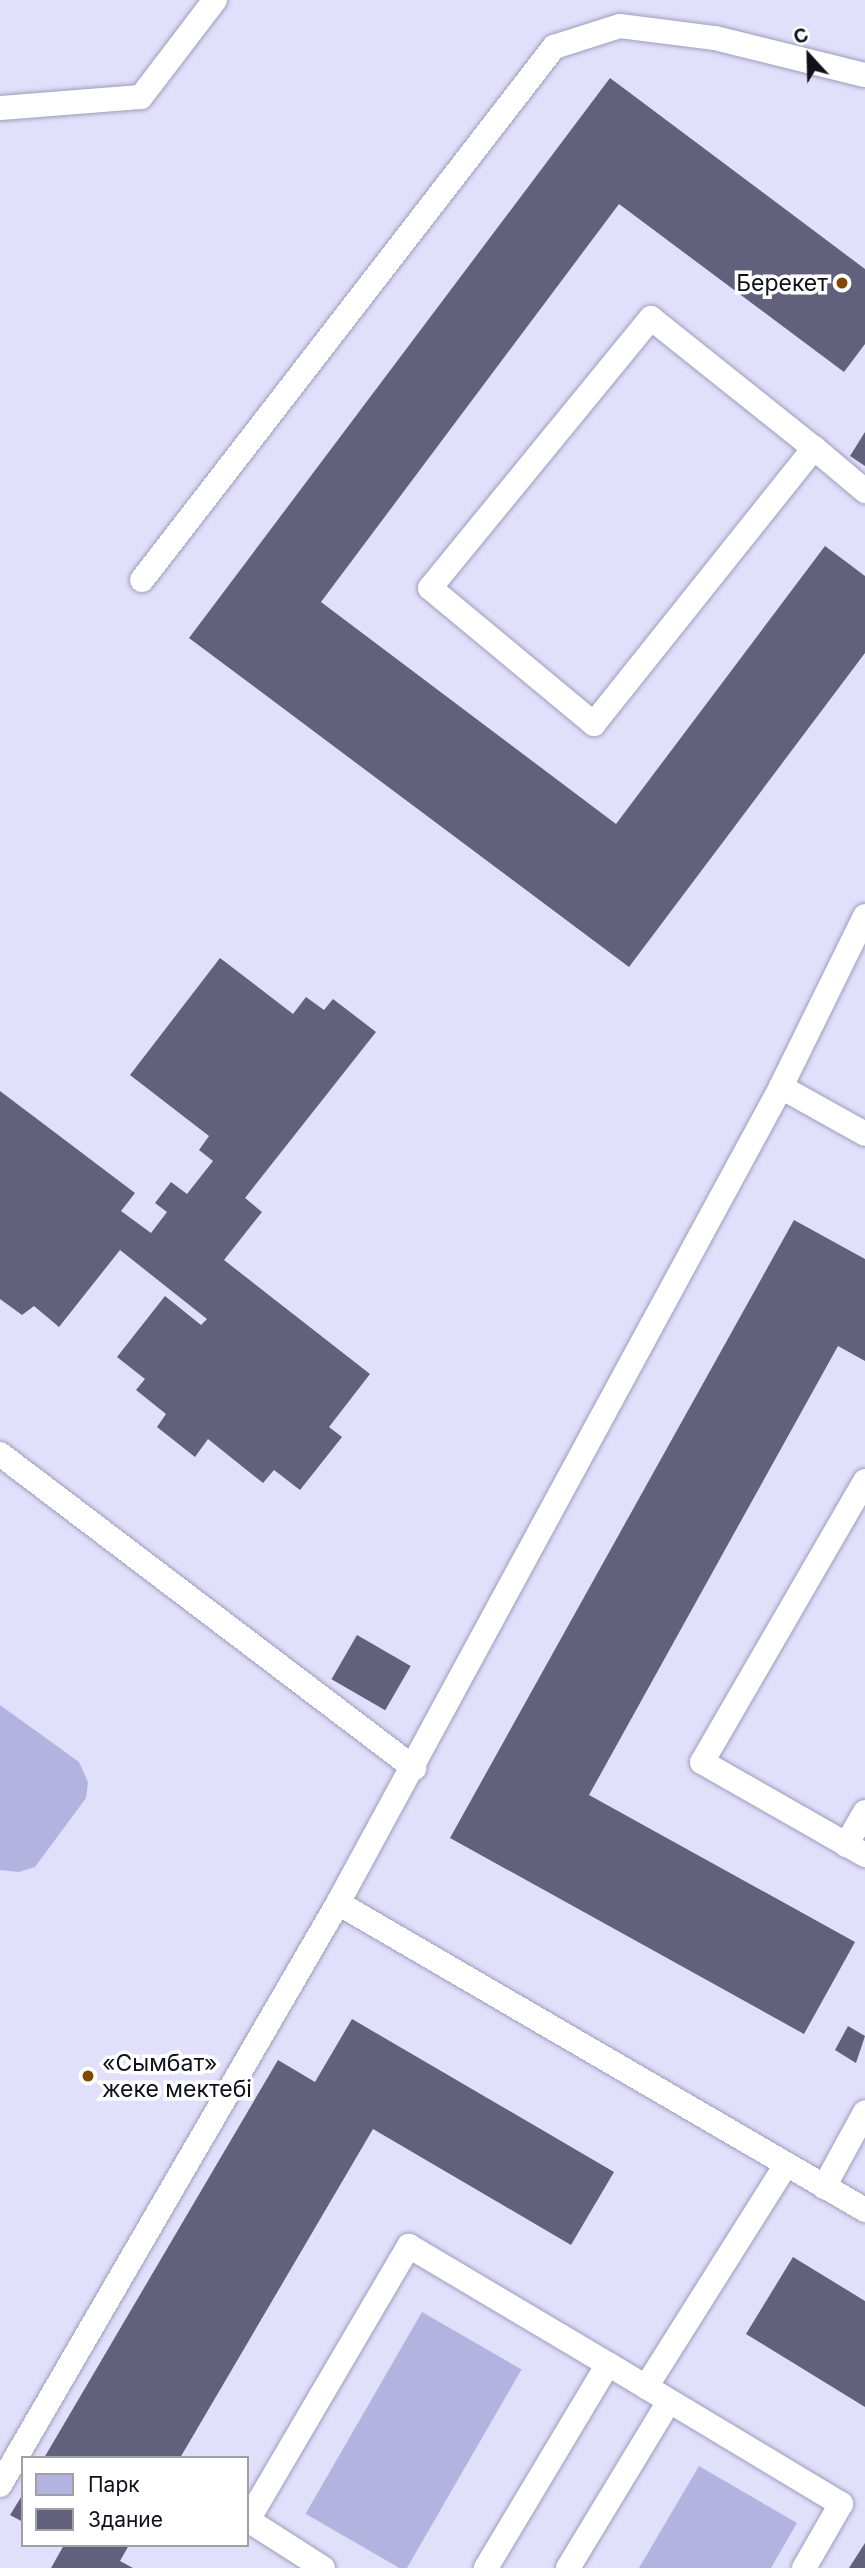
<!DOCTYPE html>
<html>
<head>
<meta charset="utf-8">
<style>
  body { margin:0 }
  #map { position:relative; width:865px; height:2568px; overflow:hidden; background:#e0e0fb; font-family:Inter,sans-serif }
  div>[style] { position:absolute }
  .green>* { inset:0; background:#b3b3df; transform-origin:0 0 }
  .building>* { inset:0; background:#61617e; transform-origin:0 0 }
  .roads { filter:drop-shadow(0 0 2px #9d9dbd) drop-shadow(0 0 2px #9d9dbd) }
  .lane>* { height:24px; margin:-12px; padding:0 12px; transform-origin:12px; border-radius:12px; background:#fff }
  .dots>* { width:19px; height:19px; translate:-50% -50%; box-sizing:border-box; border:4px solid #fff; border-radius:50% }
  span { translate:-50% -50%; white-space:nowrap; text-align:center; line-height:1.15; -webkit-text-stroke:7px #fff; paint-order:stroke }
  .poi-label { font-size:23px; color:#11111c }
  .right { translate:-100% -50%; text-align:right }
  .left { translate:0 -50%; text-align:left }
  .legend { position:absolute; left:21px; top:2456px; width:228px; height:91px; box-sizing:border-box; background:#fff; border:2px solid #a0a0a4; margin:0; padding:9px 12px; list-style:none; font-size:21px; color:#11111c }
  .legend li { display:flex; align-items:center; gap:14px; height:35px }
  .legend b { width:35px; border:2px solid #a0a0a4 }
  .north { position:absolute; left:774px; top:21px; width:70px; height:70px; -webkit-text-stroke:5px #fff; paint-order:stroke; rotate:338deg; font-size:19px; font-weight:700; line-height:28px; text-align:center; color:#11111c }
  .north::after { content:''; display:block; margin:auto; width:24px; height:32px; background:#11111c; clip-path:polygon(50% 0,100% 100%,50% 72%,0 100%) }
</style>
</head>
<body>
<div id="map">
  <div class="green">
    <i style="clip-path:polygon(0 1705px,79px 1762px,88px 1782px,86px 1798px,35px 1867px,19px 1872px,0 1870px)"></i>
    <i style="left:422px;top:2312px;width:115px;height:233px;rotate:30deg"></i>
    <i style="clip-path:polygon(699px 2466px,797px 2523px,771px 2568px,639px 2568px)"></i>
  </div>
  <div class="building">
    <i style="clip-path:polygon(610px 78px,865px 269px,865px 344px,844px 372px,619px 204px,321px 602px,616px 824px,825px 546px,865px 576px,865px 653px,629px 967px,189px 638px)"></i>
    <i style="clip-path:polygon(865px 432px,865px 466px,850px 456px)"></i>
    <i style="clip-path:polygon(220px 958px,293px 1014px,306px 997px,324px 1010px,333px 999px,376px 1032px,245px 1198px,262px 1212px,224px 1260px,370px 1374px,329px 1427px,342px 1437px,300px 1490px,274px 1470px,263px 1483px,208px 1439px,195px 1457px,157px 1427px,166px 1414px,136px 1390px,145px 1379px,117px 1357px,165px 1296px,201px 1325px,207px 1319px,120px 1250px,59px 1327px,34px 1306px,22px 1315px,0 1299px,0 1091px,135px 1193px,121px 1211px,151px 1233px,167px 1212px,155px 1203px,171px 1182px,187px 1194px,213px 1161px,199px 1150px,209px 1136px,130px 1075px)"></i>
    <i style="clip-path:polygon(794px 1220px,865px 1259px,865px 1361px,838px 1346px,589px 1795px,855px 1942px,804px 2034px,450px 1838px)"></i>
    <i style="left:357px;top:1635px;width:62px;height:51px;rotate:30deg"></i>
    <i style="clip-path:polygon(352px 2019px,614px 2172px,571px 2245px,373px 2129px,180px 2458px,44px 2458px,278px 2060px,315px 2082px)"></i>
    <i style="clip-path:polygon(848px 2026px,865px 2036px,856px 2063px,835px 2050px)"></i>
    <i style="clip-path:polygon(793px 2257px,865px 2301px,865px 2407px,746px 2334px)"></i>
    <i style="clip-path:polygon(23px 2494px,23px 2522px,10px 2515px)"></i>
    <i style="clip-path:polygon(865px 2543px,865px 2568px,849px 2568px)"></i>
    <i style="clip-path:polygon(64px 2545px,129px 2545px,120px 2561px,133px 2568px,51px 2568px)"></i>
  </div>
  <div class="roads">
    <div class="lane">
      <i style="left:0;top:108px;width:141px;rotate:-4.5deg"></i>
      <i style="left:141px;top:97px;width:122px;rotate:-52.7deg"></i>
      <i style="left:814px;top:448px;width:353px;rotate:128.6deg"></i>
      <i style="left:594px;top:724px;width:213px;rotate:-140.3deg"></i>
      <i style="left:430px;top:588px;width:349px;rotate:-50.7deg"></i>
      <i style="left:651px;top:318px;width:208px;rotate:38.6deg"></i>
      <i style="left:814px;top:448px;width:67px;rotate:40.1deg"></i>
      <i style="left:142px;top:580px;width:674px;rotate:-52.3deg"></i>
      <i style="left:554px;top:47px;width:69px;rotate:-17.7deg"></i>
      <i style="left:620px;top:26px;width:96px;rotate:7.2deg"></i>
      <i style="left:715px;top:38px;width:154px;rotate:13.9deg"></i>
      <i style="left:865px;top:916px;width:191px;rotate:116.2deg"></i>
      <i style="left:781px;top:1087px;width:96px;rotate:29.2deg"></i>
      <i style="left:0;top:1454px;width:520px;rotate:37.18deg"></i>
      <i style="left:865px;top:1481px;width:325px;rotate:120.1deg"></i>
      <i style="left:702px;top:1762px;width:188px;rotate:29.7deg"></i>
      <i style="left:846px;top:1845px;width:38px;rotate:-60deg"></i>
      <i style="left:338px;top:1903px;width:928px;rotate:-61.5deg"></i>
      <i style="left:824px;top:2187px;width:85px;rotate:-61.3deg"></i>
      <i style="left:608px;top:2364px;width:272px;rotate:31deg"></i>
      <i style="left:841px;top:2504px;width:74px;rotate:120deg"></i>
      <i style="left:646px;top:2387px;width:262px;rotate:-57.8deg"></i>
      <i style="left:0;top:2485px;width:673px;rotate:-59.85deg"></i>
      <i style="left:338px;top:1903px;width:610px;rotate:30.22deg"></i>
      <i style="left:323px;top:2568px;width:89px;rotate:-147.4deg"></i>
      <i style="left:248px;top:2520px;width:318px;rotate:-59.6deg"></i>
      <i style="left:409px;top:2246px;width:231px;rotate:30.7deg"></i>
      <i style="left:608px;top:2364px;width:238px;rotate:120.9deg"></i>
      <i style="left:568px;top:2568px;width:195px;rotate:-58.8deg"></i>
    </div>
  </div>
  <div class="dots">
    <i style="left:842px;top:283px;background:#824700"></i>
    <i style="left:88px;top:2076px;background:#824700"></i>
  </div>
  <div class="poi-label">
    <span class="right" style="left:828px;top:283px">Берекет</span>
    <span class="left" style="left:102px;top:2076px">«Сымбат»<br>жеке мектебі</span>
  </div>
  <ul class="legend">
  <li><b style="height:19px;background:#b3b3df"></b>Парк</li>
  <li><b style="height:19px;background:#61617e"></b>Здание</li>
  </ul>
  <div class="north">С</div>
</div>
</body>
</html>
